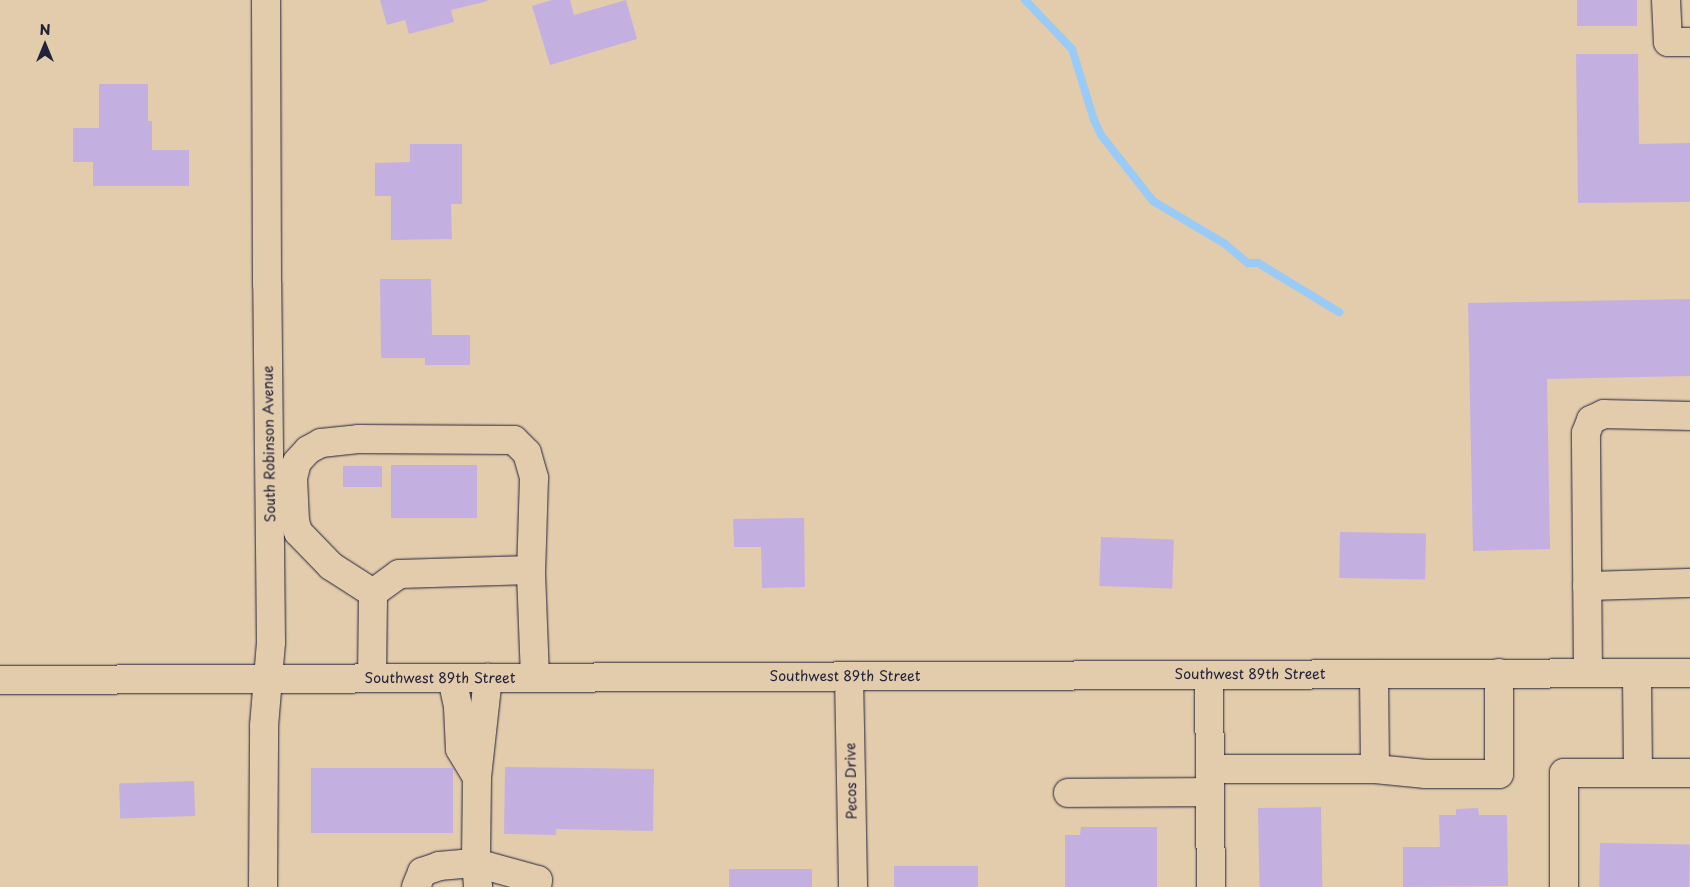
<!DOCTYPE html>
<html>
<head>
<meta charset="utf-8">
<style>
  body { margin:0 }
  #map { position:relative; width:1690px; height:887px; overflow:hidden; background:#e3ccac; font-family:"Playpen Sans",sans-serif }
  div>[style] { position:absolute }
  .stream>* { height:8px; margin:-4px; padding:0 4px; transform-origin:4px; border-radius:4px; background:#9acbf7 }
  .building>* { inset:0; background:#c3b0e0; transform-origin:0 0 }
  .roads { filter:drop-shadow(0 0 1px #22223b) drop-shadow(0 0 1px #22223b) }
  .minor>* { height:28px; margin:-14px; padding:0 14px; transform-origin:14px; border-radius:14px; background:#e3ccac }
  .major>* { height:28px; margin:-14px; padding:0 14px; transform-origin:14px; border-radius:14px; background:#e3ccac }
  span { translate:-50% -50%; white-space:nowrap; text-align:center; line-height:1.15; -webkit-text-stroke:4px #e3ccac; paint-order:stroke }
  .street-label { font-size:14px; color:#22223b }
  .north { position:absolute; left:20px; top:20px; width:50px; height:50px; -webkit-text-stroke:4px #e3ccac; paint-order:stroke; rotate:0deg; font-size:14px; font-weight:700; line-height:20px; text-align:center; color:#22223b }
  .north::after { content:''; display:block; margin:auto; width:18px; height:22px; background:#22223b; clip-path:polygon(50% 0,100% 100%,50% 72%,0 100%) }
</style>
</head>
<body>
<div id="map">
  <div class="stream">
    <i style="left:1025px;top:0;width:68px;rotate:46.2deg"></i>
    <i style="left:1072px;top:49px;width:74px;rotate:72.8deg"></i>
    <i style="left:1094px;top:120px;width:17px;rotate:65deg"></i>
    <i style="left:1101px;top:135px;width:84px;rotate:51.8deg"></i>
    <i style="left:1153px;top:201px;width:84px;rotate:30.8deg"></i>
    <i style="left:1225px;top:244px;width:30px;rotate:40deg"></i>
    <i style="left:1248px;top:263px;width:10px"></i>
    <i style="left:1258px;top:263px;width:95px;rotate:31.2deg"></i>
  </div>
  <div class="building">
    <i style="clip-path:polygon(380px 0,487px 0,488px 1px,451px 10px,454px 22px,409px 34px,405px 20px,387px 25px)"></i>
    <i style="clip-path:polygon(552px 0,570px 0,574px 15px,626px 0,637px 39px,550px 65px,532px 6px)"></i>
    <i style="left:1577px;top:0;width:60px;height:26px"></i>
    <i style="clip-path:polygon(1576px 54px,1638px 54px,1639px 144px,1690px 143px,1690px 202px,1578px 203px)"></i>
    <i style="clip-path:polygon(99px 84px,148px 84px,148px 121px,152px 121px,152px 150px,189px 150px,189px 186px,93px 186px,93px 162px,73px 162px,73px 128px,99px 128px)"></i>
    <i style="clip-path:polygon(410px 144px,462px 144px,462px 204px,451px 204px,452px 239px,391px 240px,391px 196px,375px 196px,375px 163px,410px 162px)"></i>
    <i style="clip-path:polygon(380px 279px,431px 279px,432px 335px,470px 335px,470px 365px,425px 365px,425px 358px,381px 358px)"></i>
    <i style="clip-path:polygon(1690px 299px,1690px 376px,1547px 379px,1550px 549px,1473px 551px,1468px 303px)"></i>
    <i style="left:391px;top:465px;width:86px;height:53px"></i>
    <i style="left:343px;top:466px;width:39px;height:21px"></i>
    <i style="clip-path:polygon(804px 518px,805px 587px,762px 588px,761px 547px,734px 547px,733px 519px)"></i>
    <i style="left:1340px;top:532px;width:86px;height:46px;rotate:1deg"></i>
    <i style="left:1101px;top:537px;width:73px;height:49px;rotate:2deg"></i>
    <i style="clip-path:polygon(505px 767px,654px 769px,653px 831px,556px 829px,556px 835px,504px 834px)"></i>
    <i style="left:311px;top:768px;width:142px;height:65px"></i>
    <i style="left:194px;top:781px;width:35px;height:75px;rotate:88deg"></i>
    <i style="left:1321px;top:807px;width:80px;height:63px;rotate:89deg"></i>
    <i style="clip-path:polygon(1478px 808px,1479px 815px,1507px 815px,1508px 886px,1403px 887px,1403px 847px,1440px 847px,1439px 815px,1456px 815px,1456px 809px)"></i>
    <i style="clip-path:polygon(1081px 827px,1157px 827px,1157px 887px,1065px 887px,1065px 835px,1080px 835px)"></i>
    <i style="left:1600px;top:843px;width:90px;height:44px;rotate:1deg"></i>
    <i style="left:978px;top:866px;width:21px;height:84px;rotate:90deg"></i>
    <i style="left:812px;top:869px;width:18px;height:83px;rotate:90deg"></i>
  </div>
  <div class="roads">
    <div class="minor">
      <i style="left:1666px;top:0;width:42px;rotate:87.3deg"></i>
      <i style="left:1668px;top:42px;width:22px"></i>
      <i style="left:1587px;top:586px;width:103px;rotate:-1.7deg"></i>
      <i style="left:373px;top:593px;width:32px;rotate:-36deg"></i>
      <i style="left:399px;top:574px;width:132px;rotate:-1.7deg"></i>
      <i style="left:1588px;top:673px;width:240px;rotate:-90.5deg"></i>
      <i style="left:1586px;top:433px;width:14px;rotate:-69deg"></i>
      <i style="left:1591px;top:420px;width:14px;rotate:-25deg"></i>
      <i style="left:1604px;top:414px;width:86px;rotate:1.3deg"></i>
      <i style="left:1374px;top:674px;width:95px;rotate:89.4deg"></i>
      <i style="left:1209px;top:675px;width:212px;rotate:89.5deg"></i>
      <i style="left:849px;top:676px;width:211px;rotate:88.9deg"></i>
      <i style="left:372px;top:678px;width:85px;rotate:-89.3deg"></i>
      <i style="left:373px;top:593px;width:50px;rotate:-147.3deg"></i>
      <i style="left:331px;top:566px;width:47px;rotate:-134.1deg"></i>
      <i style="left:298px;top:532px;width:11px;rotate:-105deg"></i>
      <i style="left:295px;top:521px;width:43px;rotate:-92.7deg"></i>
      <i style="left:293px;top:478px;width:16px;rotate:-76deg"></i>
      <i style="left:297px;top:462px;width:16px;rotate:-47deg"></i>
      <i style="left:308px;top:450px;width:15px;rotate:-28deg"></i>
      <i style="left:321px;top:443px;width:37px;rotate:-6deg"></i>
      <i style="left:358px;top:439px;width:156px;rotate:0.4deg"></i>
      <i style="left:514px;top:440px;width:18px;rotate:45deg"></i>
      <i style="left:527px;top:453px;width:26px;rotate:74deg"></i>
      <i style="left:534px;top:478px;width:95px;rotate:91.8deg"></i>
      <i style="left:531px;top:573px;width:104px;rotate:87.8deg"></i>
      <i style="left:452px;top:678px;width:30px;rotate:78deg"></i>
      <i style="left:458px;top:707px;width:42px;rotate:87.3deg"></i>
      <i style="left:460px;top:749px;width:33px;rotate:59deg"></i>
      <i style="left:477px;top:777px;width:100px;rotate:-83.7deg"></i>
      <i style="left:1210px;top:769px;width:165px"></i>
      <i style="left:1375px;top:769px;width:51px;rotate:5.6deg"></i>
      <i style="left:1426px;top:774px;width:73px"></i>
      <i style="left:1499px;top:774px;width:101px;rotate:-90deg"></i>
      <i style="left:1638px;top:773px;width:52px"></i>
      <i style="left:477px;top:777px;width:86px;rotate:90.7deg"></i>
      <i style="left:476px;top:863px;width:24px;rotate:85deg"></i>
      <i style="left:1068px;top:793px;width:142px;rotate:-0.4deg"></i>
      <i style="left:263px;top:887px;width:161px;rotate:-89.6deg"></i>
      <i style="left:264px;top:726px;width:84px;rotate:-85.2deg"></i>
      <i style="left:271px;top:642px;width:358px;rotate:-90.6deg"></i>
      <i style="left:267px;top:284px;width:284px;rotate:-90.2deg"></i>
      <i style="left:416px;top:887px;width:16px;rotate:-68deg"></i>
      <i style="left:422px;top:872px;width:18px;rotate:-19deg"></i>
      <i style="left:439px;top:866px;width:37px;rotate:-5deg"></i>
      <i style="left:476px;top:863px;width:64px;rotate:15.3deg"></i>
      <i style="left:538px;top:880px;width:7px;rotate:98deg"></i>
      <i style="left:1564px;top:887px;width:114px;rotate:-90deg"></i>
      <i style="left:1564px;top:773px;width:74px"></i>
      <i style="left:1638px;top:773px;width:100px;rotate:-90.6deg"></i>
    </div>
    <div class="major">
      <i style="left:0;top:680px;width:1690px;rotate:-0.24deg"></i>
    </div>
  </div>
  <div class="street-label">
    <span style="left:269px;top:444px;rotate:-91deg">South Robinson Avenue</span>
    <span style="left:1250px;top:674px">Southwest 89th Street</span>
    <span style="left:845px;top:676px">Southwest 89th Street</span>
    <span style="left:440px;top:678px">Southwest 89th Street</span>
    <span style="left:851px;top:781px;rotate:-91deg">Pecos Drive</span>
  </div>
  <div class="north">N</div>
</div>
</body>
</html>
